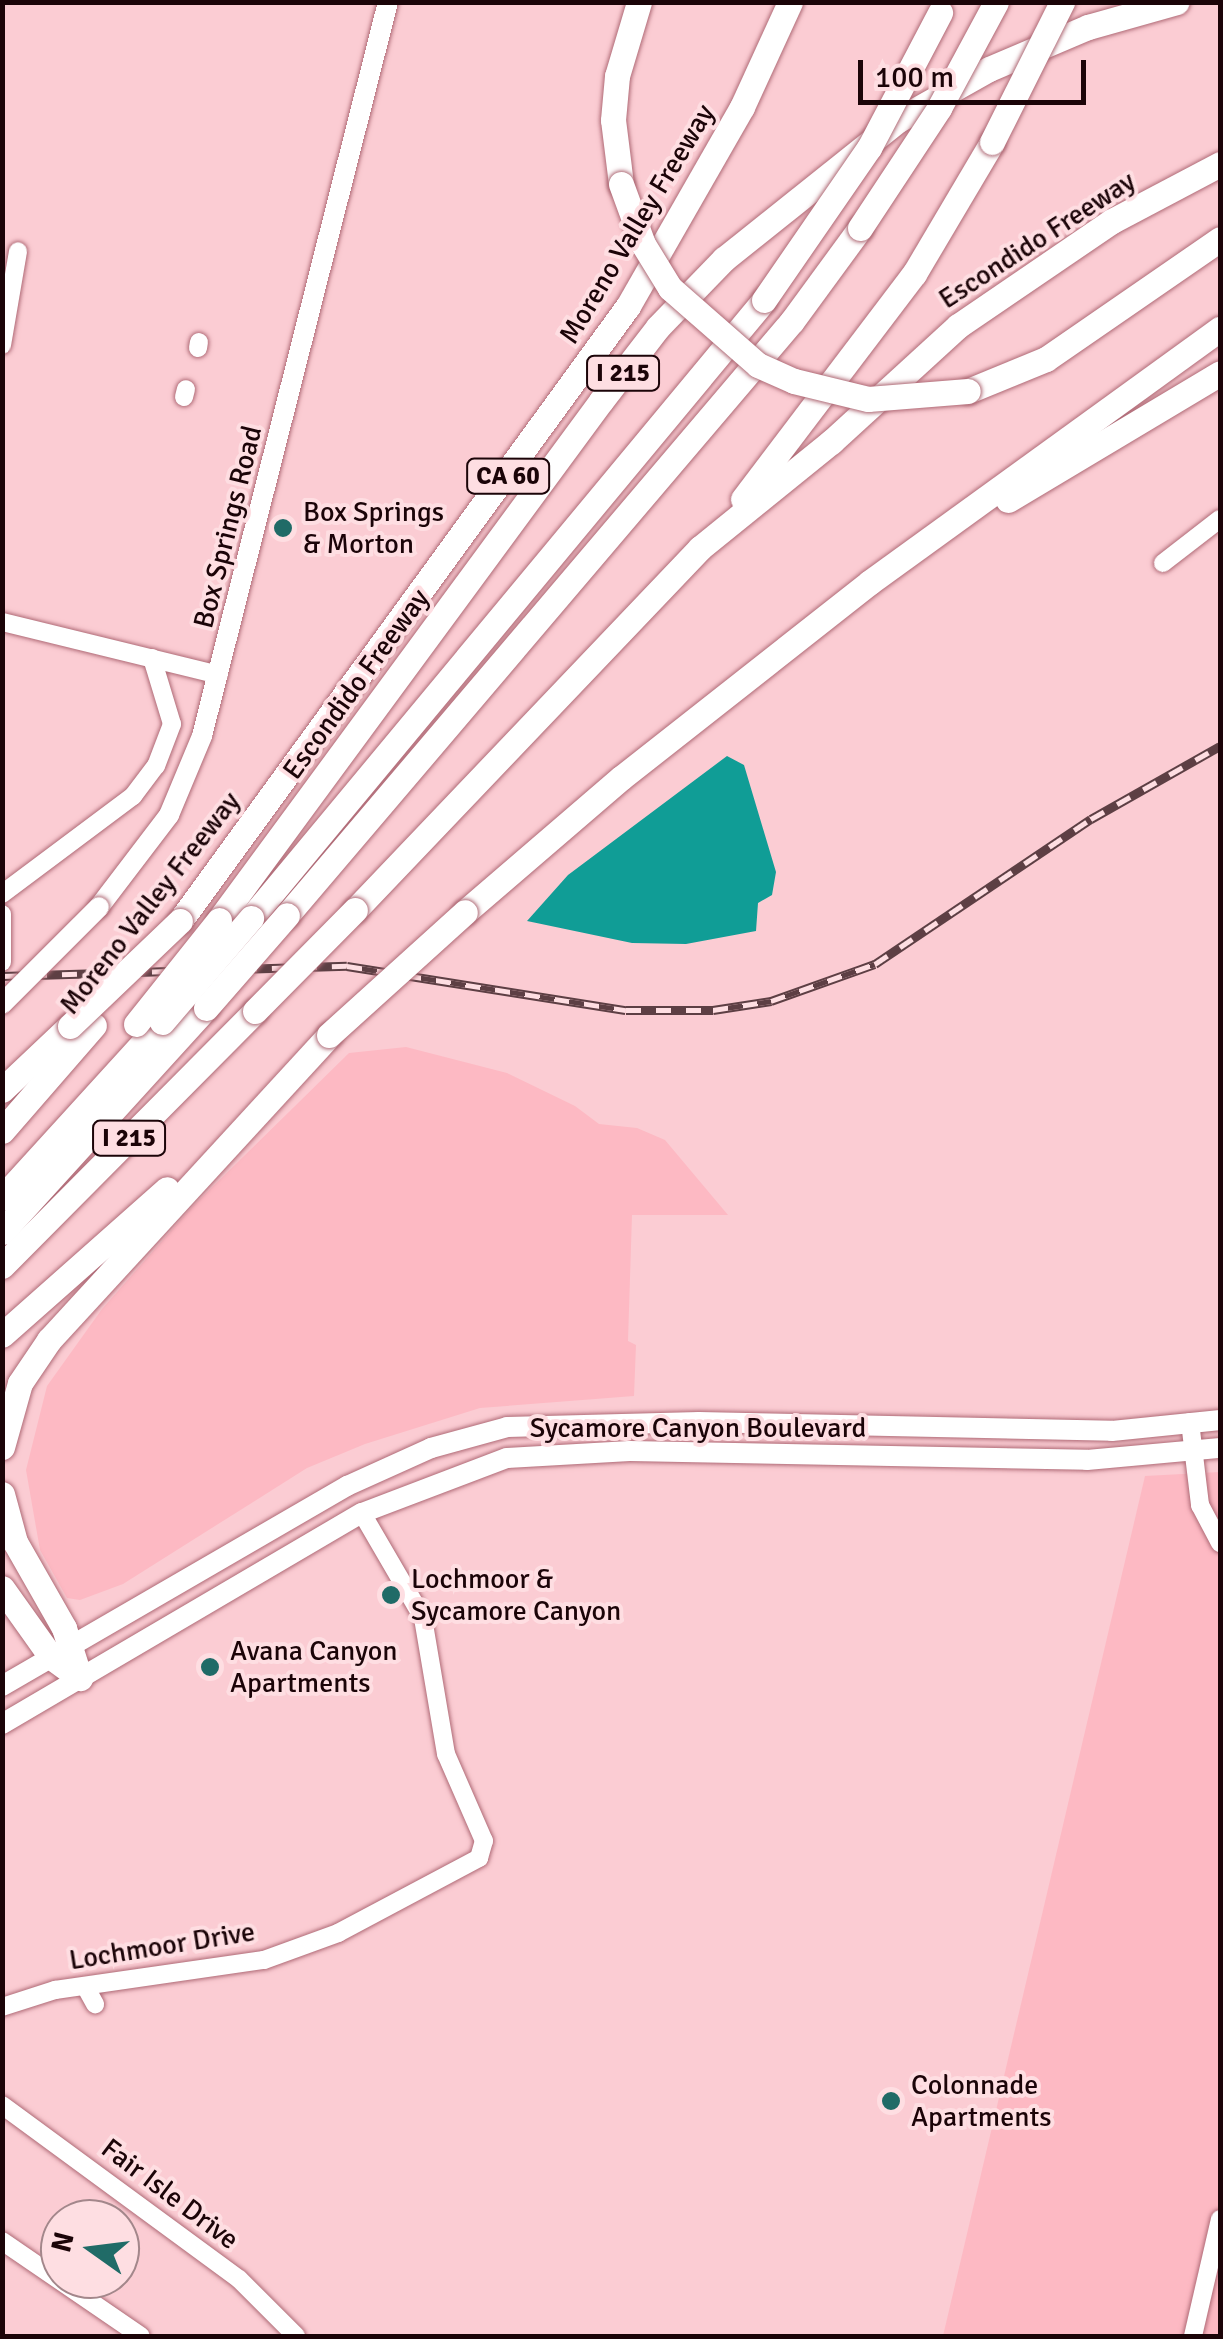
<!DOCTYPE html>
<html>
<head>
<meta charset="utf-8">
<style>
  body { margin:0 }
  #map { position:relative; width:1223px; height:2339px; overflow:hidden; background:#fbccd3; font-family:Signika,sans-serif }
  div>[style] { position:absolute }
  .built>* { inset:0; background:#fdb9c3 }
  .water>* { inset:0; background:#109d96 }
  .roads { filter:drop-shadow(0 0 2px #af6a76) drop-shadow(0 0 2px #af6a76) }
  .minor>* { height:18px; margin:-9px; padding:0 9px; transform-origin:9px; border-radius:9px; background:#fff }
  .major>* { height:20px; margin:-10px; padding:0 10px; transform-origin:10px; border-radius:10px; background:#fff }
  .highway>* { height:25px; margin:-12.5px; padding:0 12.5px; transform-origin:12.5px; border-radius:12.5px; background:#fff }
  .rail>* { height:9px; margin-top:-4.5px; transform-origin:0; background:repeating-linear-gradient(90deg,#fedee2 0 15px,#5d3f44 0 30px); box-sizing:border-box; border-block:2px solid #5d3f44 }
  .bridges { filter:drop-shadow(0 0 2px #af6a76) drop-shadow(0 0 2px #af6a76) }
  .major-bridge>* { height:20px; margin:-10px; padding:0 10px; transform-origin:10px; border-radius:10px; background:#fff }
  .highway-bridge>* { height:25px; margin:-12.5px; padding:0 12.5px; transform-origin:12.5px; border-radius:12.5px; background:#fff }
  .dots>* { width:28px; height:28px; translate:-50% -50%; box-sizing:border-box; border:5px solid #fedee2; border-radius:50% }
  span { translate:-50% -50%; white-space:nowrap; text-align:center; line-height:1.15; -webkit-text-stroke:8px #fedee2; paint-order:stroke }
  .shield-label span { padding:2px 8px; background:#fedee2; border:2px solid; border-radius:8px; -webkit-text-stroke-width:0 }
  .shield-label { font-size:25px; color:#1b0408; font-weight:700 }
  .street-label { font-size:28px; color:#1b0408 }
  .poi-label { font-size:28px; color:#1b0408 }
  .left { translate:0 -50%; text-align:left }
  .frame { position:absolute; inset:0; border:5px solid #1b0408; pointer-events:none }
  .north { position:absolute; left:40px; top:2199px; width:100px; height:100px; box-sizing:border-box; background:#fedee2; border:2px solid #a3878b; border-radius:50%; rotate:284deg; font-size:28px; font-weight:700; line-height:40px; text-align:center; color:#1b0408 }
  .north::after { content:''; display:block; margin:auto; width:35px; height:45px; background:#206b67; clip-path:polygon(50% 0,100% 100%,50% 72%,0 100%) }
  .scale { position:absolute; left:858px; top:60px; width:228px; height:45px; box-sizing:border-box; border:5px solid #1b0408; border-top:0; padding-left:12px; font-size:30px; line-height:35px; white-space:nowrap; color:#1b0408; -webkit-text-stroke:8px #fedee2; paint-order:stroke }
</style>
</head>
<body>
<div id="map">
  <div class="built">
    <i style="clip-path:polygon(406px 1047px,507px 1073px,575px 1106px,599px 1124px,637px 1128px,665px 1140px,728px 1215px,632px 1215px,628px 1341px,636px 1345px,634px 1396px,480px 1408px,365px 1444px,307px 1468px,123px 1584px,80px 1600px,67px 1598px,40px 1550px,26px 1470px,47px 1386px,102px 1309px,193px 1206px,349px 1053px)"></i>
    <i style="clip-path:polygon(1220px 1472px,1220px 2336px,943px 2336px,1145px 1476px)"></i>
  </div>
  <div class="water">
    <i style="clip-path:polygon(727px 756px,744px 765px,776px 872px,772px 895px,758px 903px,756px 931px,686px 944px,632px 943px,527px 921px,568px 875px)"></i>
  </div>
  <div class="roads">
    <div class="minor">
      <i style="left:2px;top:345px;width:95px;rotate:-80.3deg"></i>
      <i style="left:198px;top:348px;width:6px;rotate:-81deg"></i>
      <i style="left:184px;top:397px;width:8px;rotate:-76deg"></i>
      <i style="left:1163px;top:563px;width:72px;rotate:-37.7deg"></i>
      <i style="left:2px;top:622px;width:223px;rotate:13.7deg"></i>
      <i style="left:2px;top:894px;width:164px;rotate:-36.8deg"></i>
      <i style="left:133px;top:796px;width:38px;rotate:-53deg"></i>
      <i style="left:156px;top:766px;width:45px;rotate:-69.1deg"></i>
      <i style="left:172px;top:724px;width:69px;rotate:-106.9deg"></i>
      <i style="left:2px;top:914px;width:48px;rotate:90deg"></i>
      <i style="left:1190px;top:1422px;width:84px;rotate:83.1deg"></i>
      <i style="left:1200px;top:1505px;width:43px;rotate:62.2deg"></i>
      <i style="left:85px;top:1986px;width:21px;rotate:61deg"></i>
      <i style="left:2px;top:2007px;width:56px;rotate:-17.8deg"></i>
      <i style="left:55px;top:1990px;width:211px;rotate:-8.2deg"></i>
      <i style="left:264px;top:1960px;width:79px;rotate:-20deg"></i>
      <i style="left:338px;top:1933px;width:160px;rotate:-28deg"></i>
      <i style="left:479px;top:1858px;width:18px;rotate:-74deg"></i>
      <i style="left:484px;top:1841px;width:95px;rotate:-113.6deg"></i>
      <i style="left:446px;top:1754px;width:138px;rotate:-99.6deg"></i>
      <i style="left:423px;top:1618px;width:121px;rotate:-120.2deg"></i>
      <i style="left:2px;top:2105px;width:294px;rotate:36.3deg"></i>
      <i style="left:239px;top:2279px;width:81px;rotate:45deg"></i>
      <i style="left:2px;top:2241px;width:168px;rotate:34.4deg"></i>
      <i style="left:1193px;top:2336px;width:120px;rotate:-77deg"></i>
    </div>
    <div class="major">
      <i style="left:99px;top:907px;width:116px;rotate:-52.7deg"></i>
      <i style="left:169px;top:815px;width:86px;rotate:-67.3deg"></i>
      <i style="left:202px;top:736px;width:757px;rotate:-75.78deg"></i>
      <i style="left:2px;top:1686px;width:399px;rotate:-30.1deg"></i>
      <i style="left:347px;top:1486px;width:92px;rotate:-24.3deg"></i>
      <i style="left:431px;top:1448px;width:79px;rotate:-15.4deg"></i>
      <i style="left:507px;top:1427px;width:192px;rotate:-1.5deg"></i>
      <i style="left:699px;top:1422px;width:413px;rotate:1.2deg"></i>
      <i style="left:1112px;top:1431px;width:109px;rotate:-5.8deg"></i>
      <i style="left:2px;top:1724px;width:417px;rotate:-30.4deg"></i>
      <i style="left:362px;top:1513px;width:155px;rotate:-20.8deg"></i>
      <i style="left:507px;top:1458px;width:123px;rotate:-3.3deg"></i>
      <i style="left:630px;top:1451px;width:457px;rotate:1.1deg"></i>
      <i style="left:1087px;top:1460px;width:134px;rotate:-5.2deg"></i>
    </div>
    <div class="highway">
      <i style="left:621px;top:184px;width:64px;rotate:-97.1deg"></i>
      <i style="left:613px;top:120px;width:44px;rotate:-84.8deg"></i>
      <i style="left:617px;top:76px;width:77px;rotate:-73.4deg"></i>
      <i style="left:968px;top:391px;width:84px;rotate:-22.3deg"></i>
      <i style="left:1046px;top:359px;width:211px;rotate:-34.6deg"></i>
      <i style="left:743px;top:499px;width:283px;rotate:-52.8deg"></i>
      <i style="left:914px;top:274px;width:153px;rotate:-59.4deg"></i>
      <i style="left:1008px;top:500px;width:247px;rotate:-30.9deg"></i>
      <i style="left:355px;top:910px;width:500px;rotate:-46.38deg"></i>
      <i style="left:700px;top:548px;width:169px;rotate:-39deg"></i>
      <i style="left:831px;top:442px;width:172px;rotate:-42.4deg"></i>
      <i style="left:958px;top:326px;width:186px;rotate:-34.3deg"></i>
      <i style="left:1112px;top:221px;width:122px;rotate:-27.8deg"></i>
      <i style="left:465px;top:912px;width:206px;rotate:-40.7deg"></i>
      <i style="left:621px;top:778px;width:317px;rotate:-38.2deg"></i>
      <i style="left:870px;top:582px;width:432px;rotate:-35.9deg"></i>
      <i style="left:287px;top:915px;width:780px;rotate:-49.63deg"></i>
      <i style="left:792px;top:321px;width:115px;rotate:-53.8deg"></i>
      <i style="left:251px;top:918px;width:803px;rotate:-50.3deg"></i>
      <i style="left:219px;top:920px;width:644px;rotate:-53.65deg"></i>
      <i style="left:601px;top:401px;width:93px;rotate:-52.4deg"></i>
      <i style="left:658px;top:327px;width:95px;rotate:-45.9deg"></i>
      <i style="left:724px;top:259px;width:223px;rotate:-38.6deg"></i>
      <i style="left:898px;top:120px;width:104px;rotate:-29.3deg"></i>
      <i style="left:989px;top:69px;width:108px;rotate:-23deg"></i>
      <i style="left:1088px;top:27px;width:92px;rotate:-15.7deg"></i>
      <i style="left:180px;top:921px;width:761px;rotate:-53.93deg"></i>
      <i style="left:628px;top:306px;width:229px;rotate:-60.2deg"></i>
      <i style="left:742px;top:107px;width:115px;rotate:-65.4deg"></i>
      <i style="left:2px;top:1090px;width:93px;rotate:-43.3deg"></i>
      <i style="left:2px;top:1131px;width:140px;rotate:-49deg"></i>
      <i style="left:2px;top:1198px;width:238px;rotate:-47.7deg"></i>
      <i style="left:2px;top:1232px;width:303px;rotate:-47.7deg"></i>
      <i style="left:2px;top:1266px;width:359px;rotate:-45.2deg"></i>
      <i style="left:2px;top:1335px;width:220px;rotate:-41.5deg"></i>
      <i style="left:2px;top:1447px;width:66px;rotate:-74.3deg"></i>
      <i style="left:20px;top:1383px;width:52px;rotate:-56deg"></i>
      <i style="left:49px;top:1340px;width:414px;rotate:-47.4deg"></i>
      <i style="left:2px;top:1494px;width:50px;rotate:74.8deg"></i>
      <i style="left:15px;top:1542px;width:99px;rotate:60.3deg"></i>
      <i style="left:64px;top:1628px;width:52px;rotate:72.3deg"></i>
      <i style="left:2px;top:1588px;width:85px;rotate:54.6deg"></i>
      <i style="left:51px;top:1657px;width:36px;rotate:36deg"></i>
    </div>
  </div>
  <div class="rail">
    <i style="left:2px;top:976px;width:345px;rotate:-1.7deg"></i>
    <i style="left:347px;top:966px;width:282px;rotate:9deg"></i>
    <i style="left:626px;top:1010px;width:87px"></i>
    <i style="left:713px;top:1010px;width:59px;rotate:-8.8deg"></i>
    <i style="left:771px;top:1001px;width:110px;rotate:-19.6deg"></i>
    <i style="left:875px;top:964px;width:260px;rotate:-33.9deg"></i>
    <i style="left:1091px;top:819px;width:148px;rotate:-29.5deg"></i>
  </div>
  <div class="bridges">
    <div class="major-bridge">
      <i style="left:2px;top:1004px;width:137px;rotate:-45deg"></i>
    </div>
    <div class="highway-bridge">
      <i style="left:992px;top:142px;width:157px;rotate:-63.4deg"></i>
      <i style="left:621px;top:184px;width:64px;rotate:69.9deg"></i>
      <i style="left:643px;top:244px;width:52px;rotate:58.5deg"></i>
      <i style="left:670px;top:288px;width:117px;rotate:41.2deg"></i>
      <i style="left:758px;top:365px;width:39px;rotate:24deg"></i>
      <i style="left:794px;top:381px;width:76px;rotate:13.7deg"></i>
      <i style="left:868px;top:399px;width:100px;rotate:-4.6deg"></i>
      <i style="left:860px;top:228px;width:144px;rotate:-56.6deg"></i>
      <i style="left:939px;top:108px;width:120px;rotate:-61.7deg"></i>
      <i style="left:764px;top:300px;width:185px;rotate:-55.4deg"></i>
      <i style="left:869px;top:148px;width:153px;rotate:-62.3deg"></i>
      <i style="left:206px;top:1008px;width:123px;rotate:-48.9deg"></i>
      <i style="left:255px;top:1011px;width:142px;rotate:-45.3deg"></i>
      <i style="left:162px;top:1022px;width:137px;rotate:-49.4deg"></i>
      <i style="left:136px;top:1024px;width:133px;rotate:-51.4deg"></i>
      <i style="left:70px;top:1026px;width:152px;rotate:-43.7deg"></i>
      <i style="left:329px;top:1035px;width:183px;rotate:-42.1deg"></i>
    </div>
  </div>
  <div class="dots">
    <i style="left:283px;top:528px;background:#206b67"></i>
    <i style="left:391px;top:1595px;background:#206b67"></i>
    <i style="left:210px;top:1667px;background:#206b67"></i>
    <i style="left:891px;top:2101px;background:#206b67"></i>
  </div>
  <div class="shield-label">
    <span style="left:623px;top:373px">I 215</span>
    <span style="left:508px;top:476px">CA 60</span>
    <span style="left:129px;top:1138px">I 215</span>
  </div>
  <div class="street-label">
    <span style="left:637px;top:224px;rotate:-59deg">Moreno Valley Freeway</span>
    <span style="left:1037px;top:240px;rotate:-33deg">Escondido Freeway</span>
    <span style="left:228px;top:527px;rotate:-76deg">Box Springs Road</span>
    <span style="left:356px;top:684px;rotate:-54deg">Escondido Freeway</span>
    <span style="left:150px;top:903px;rotate:-52deg">Moreno Valley Freeway</span>
    <span style="left:698px;top:1428px">Sycamore Canyon Boulevard</span>
    <span style="left:162px;top:1946px;rotate:-9deg">Lochmoor Drive</span>
    <span style="left:170px;top:2194px;rotate:37deg">Fair Isle Drive</span>
  </div>
  <div class="poi-label">
    <span class="left" style="left:303px;top:528px">Box Springs<br>&amp; Morton</span>
    <span class="left" style="left:411px;top:1595px">Lochmoor &amp;<br>Sycamore Canyon</span>
    <span class="left" style="left:230px;top:1667px">Avana Canyon<br>Apartments</span>
    <span class="left" style="left:911px;top:2101px">Colonnade<br>Apartments</span>
  </div>
  <div class="frame"></div>
  <div class="north">N</div>
  <div class="scale">100 m</div>
</div>
</body>
</html>
